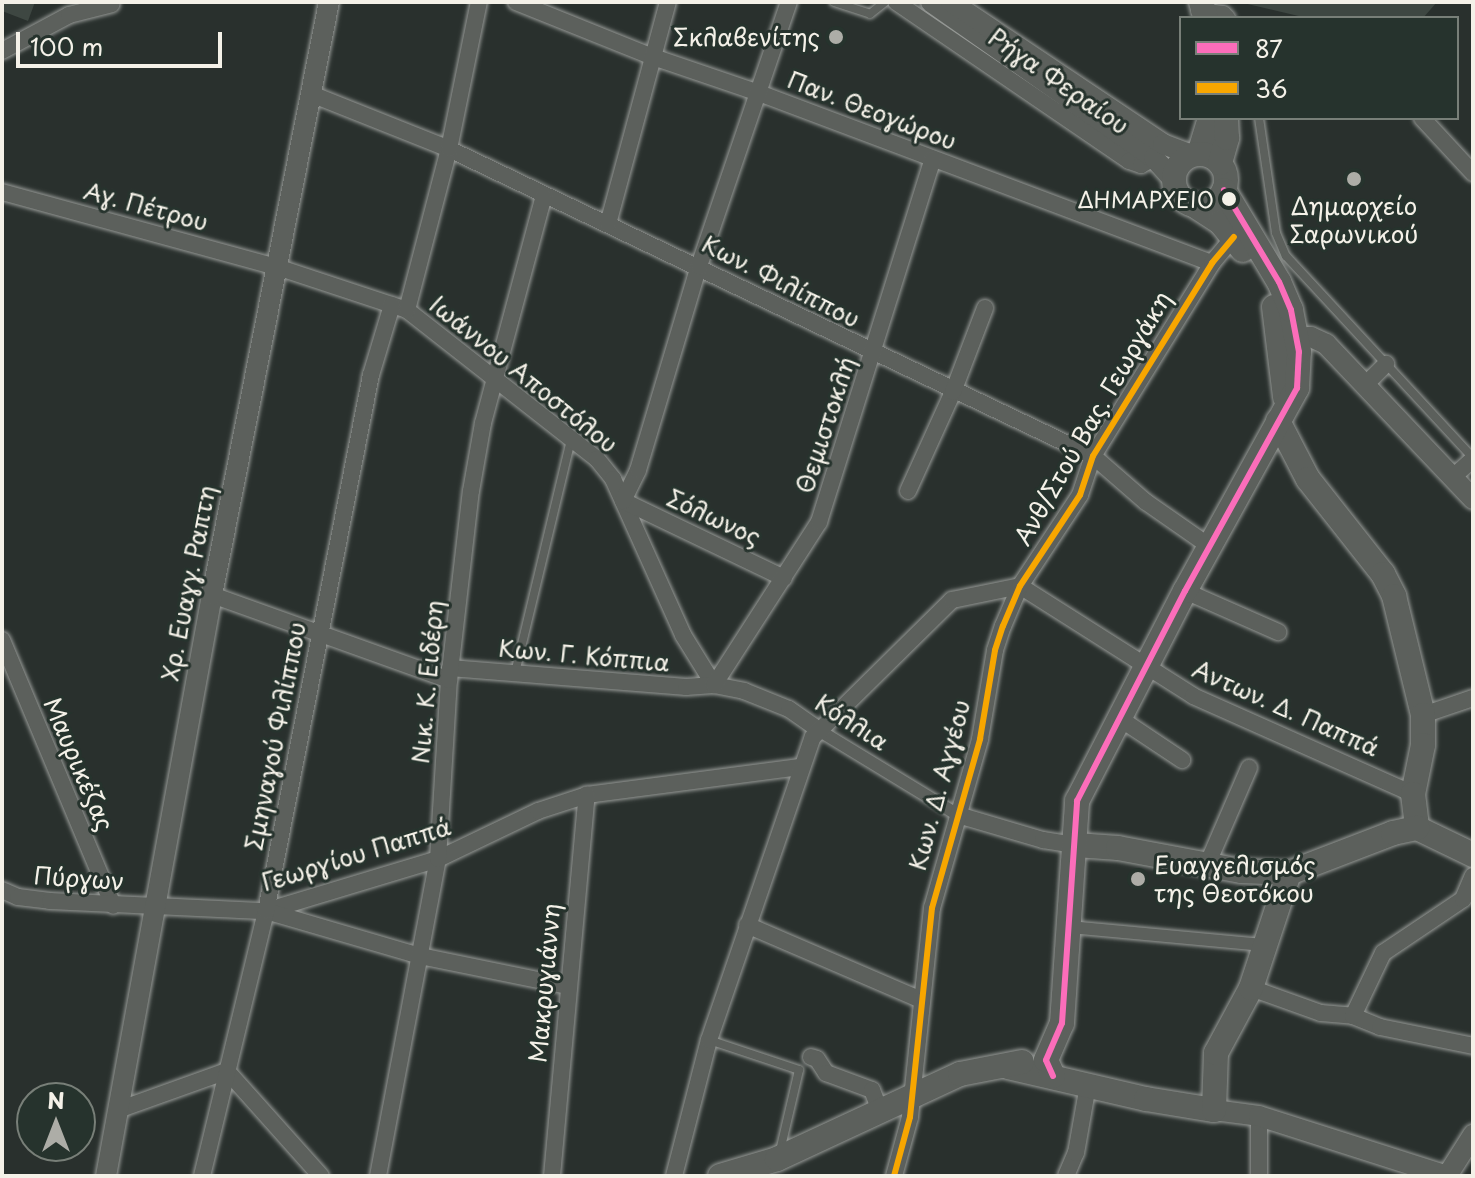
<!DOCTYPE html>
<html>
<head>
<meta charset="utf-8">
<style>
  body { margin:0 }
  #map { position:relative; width:1475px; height:1178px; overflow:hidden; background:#29302d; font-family:"Playpen Sans",sans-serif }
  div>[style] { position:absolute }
  .green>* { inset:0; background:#3e4742 }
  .roads { filter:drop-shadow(0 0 2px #969996) drop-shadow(0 0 2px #969996) }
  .service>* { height:8px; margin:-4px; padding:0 4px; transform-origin:4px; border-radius:4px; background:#5c605c }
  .pedestrian>* { height:12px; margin:-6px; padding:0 6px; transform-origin:6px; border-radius:6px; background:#5c605c }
  .minor>* { height:16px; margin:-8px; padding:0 8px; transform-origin:8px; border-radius:8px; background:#5c605c }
  .tertiary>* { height:20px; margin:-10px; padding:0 10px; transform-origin:10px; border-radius:10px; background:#5c605c }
  .secondary>* { height:24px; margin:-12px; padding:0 12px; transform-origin:12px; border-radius:12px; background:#5c605c }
  .secondary>.ring { margin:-12px; padding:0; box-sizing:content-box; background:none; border:24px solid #5c605c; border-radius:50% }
  .bus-1>* { height:6px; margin:-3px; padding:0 3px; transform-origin:3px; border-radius:3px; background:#fb6dba }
  .bus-2>* { height:6px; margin:-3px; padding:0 3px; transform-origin:3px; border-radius:3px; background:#f7a600 }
  .dots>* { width:22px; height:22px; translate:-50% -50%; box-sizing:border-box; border:4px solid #26332d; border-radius:50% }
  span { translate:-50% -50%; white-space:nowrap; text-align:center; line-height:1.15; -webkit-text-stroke:6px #26332d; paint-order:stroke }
  .bus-label { font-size:22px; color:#f4f1e8 }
  .right { translate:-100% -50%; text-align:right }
  .poi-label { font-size:24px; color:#f4f1e8 }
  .left { translate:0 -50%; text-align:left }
  .street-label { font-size:24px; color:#f4f1e8 }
  .frame { position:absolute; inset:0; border:4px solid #f4f1e8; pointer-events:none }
  .legend { position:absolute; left:1179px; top:16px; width:280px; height:104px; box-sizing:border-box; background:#26332d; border:2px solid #787f78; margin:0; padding:10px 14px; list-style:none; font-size:24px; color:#f4f1e8 }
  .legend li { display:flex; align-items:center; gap:16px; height:40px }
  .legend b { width:40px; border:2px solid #787f78 }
  .north { position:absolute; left:16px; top:1082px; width:80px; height:80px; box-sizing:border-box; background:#26332d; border:2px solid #787f78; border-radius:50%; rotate:0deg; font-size:22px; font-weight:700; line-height:32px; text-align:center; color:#f4f1e8 }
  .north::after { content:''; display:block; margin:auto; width:28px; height:36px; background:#adada7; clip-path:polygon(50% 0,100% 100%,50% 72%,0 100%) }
  .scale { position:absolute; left:16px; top:32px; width:206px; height:36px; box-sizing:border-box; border:4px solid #f4f1e8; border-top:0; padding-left:10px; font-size:24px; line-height:28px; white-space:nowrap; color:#f4f1e8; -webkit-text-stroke:6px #26332d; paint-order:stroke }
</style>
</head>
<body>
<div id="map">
  <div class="green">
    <i style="clip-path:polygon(2px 2px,35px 2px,28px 21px,2px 11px)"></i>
    <i style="clip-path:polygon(1239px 2px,1437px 2px,1423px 18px,1307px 18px)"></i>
  </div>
  <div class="roads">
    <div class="service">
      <i style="left:834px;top:2px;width:38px;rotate:18deg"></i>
      <i style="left:870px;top:14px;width:19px;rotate:-39deg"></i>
      <i style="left:1259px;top:118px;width:116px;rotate:81.6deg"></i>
      <i style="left:1276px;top:233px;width:25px;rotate:67deg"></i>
      <i style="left:1286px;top:256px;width:275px;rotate:47.2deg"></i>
      <i style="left:515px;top:673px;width:240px;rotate:-76.5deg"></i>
      <i style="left:709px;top:1040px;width:95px;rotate:18.4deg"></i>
      <i style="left:799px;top:1070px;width:83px;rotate:103.2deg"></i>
    </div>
    <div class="pedestrian">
      <i style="left:820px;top:731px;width:162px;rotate:31.3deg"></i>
      <i style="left:1070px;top:927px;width:196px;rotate:5.3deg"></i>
    </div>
    <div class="minor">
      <i style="left:516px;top:2px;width:148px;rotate:21.9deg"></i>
      <i style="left:653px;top:57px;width:112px;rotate:18.8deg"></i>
      <i style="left:759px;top:93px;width:484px;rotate:20.6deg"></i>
      <i style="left:896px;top:2px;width:282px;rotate:34.3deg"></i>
      <i style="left:1129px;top:161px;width:13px;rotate:18deg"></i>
      <i style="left:1141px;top:165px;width:15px;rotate:-28deg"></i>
      <i style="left:1199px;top:11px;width:24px;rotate:7deg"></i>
      <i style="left:1223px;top:14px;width:6px;rotate:45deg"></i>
      <i style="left:2px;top:51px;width:76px;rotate:-28.2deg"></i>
      <i style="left:69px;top:15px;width:44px;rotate:-14.3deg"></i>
      <i style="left:311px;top:94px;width:149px;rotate:21.7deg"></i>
      <i style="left:449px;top:149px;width:713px;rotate:25.49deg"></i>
      <i style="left:1093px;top:456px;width:70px;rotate:41deg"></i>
      <i style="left:1146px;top:502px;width:77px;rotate:34.9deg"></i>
      <i style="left:1422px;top:118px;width:75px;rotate:47.2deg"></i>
      <i style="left:2px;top:192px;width:285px;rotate:15.3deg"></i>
      <i style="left:277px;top:267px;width:137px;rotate:18.3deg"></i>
      <i style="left:407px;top:310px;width:241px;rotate:38.1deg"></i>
      <i style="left:597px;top:459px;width:26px;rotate:51deg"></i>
      <i style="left:613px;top:479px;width:171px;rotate:65.8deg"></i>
      <i style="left:683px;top:635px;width:59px;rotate:58.2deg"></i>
      <i style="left:608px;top:224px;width:230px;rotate:-74.9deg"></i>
      <i style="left:407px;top:310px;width:166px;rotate:-75.4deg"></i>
      <i style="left:449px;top:149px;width:150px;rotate:-78.5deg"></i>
      <i style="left:1365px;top:385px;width:30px;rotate:-45deg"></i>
      <i style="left:1453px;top:477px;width:27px;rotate:-42deg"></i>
      <i style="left:908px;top:491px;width:109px;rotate:-65.6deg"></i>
      <i style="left:953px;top:392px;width:90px;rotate:-69.1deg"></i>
      <i style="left:784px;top:578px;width:178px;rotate:-154.4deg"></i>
      <i style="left:623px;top:501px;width:34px;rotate:-64deg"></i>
      <i style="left:638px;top:470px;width:213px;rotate:-73.4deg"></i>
      <i style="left:699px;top:266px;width:279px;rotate:-71.2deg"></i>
      <i style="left:1020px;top:586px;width:205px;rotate:32.4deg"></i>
      <i style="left:1193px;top:696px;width:241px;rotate:24deg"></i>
      <i style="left:1185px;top:591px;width:102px;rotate:23.8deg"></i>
      <i style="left:212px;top:595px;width:252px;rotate:19.7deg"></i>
      <i style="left:2px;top:640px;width:288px;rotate:67.3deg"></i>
      <i style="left:450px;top:668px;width:237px;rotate:4.6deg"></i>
      <i style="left:686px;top:687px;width:28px;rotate:-4deg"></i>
      <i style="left:714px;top:685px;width:31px;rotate:11deg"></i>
      <i style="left:744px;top:691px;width:48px;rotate:21.8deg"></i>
      <i style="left:789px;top:709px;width:38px;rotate:35deg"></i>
      <i style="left:714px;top:685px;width:194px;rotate:-57.2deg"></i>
      <i style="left:819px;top:522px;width:380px;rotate:-72.6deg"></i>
      <i style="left:1423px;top:715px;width:53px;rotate:-18.8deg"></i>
      <i style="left:1119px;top:718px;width:76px;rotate:33.7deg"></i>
      <i style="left:958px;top:815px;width:89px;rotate:16.4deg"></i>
      <i style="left:1043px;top:840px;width:33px;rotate:9deg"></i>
      <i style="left:1207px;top:865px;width:106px;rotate:-66.6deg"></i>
      <i style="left:2px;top:890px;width:17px;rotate:24deg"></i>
      <i style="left:18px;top:897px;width:32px;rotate:7deg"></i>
      <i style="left:50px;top:901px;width:216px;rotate:2.7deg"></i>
      <i style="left:266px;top:911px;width:180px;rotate:-16.8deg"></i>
      <i style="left:438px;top:859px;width:111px;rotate:-25.6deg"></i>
      <i style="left:538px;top:811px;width:52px;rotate:-18.1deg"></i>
      <i style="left:587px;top:795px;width:216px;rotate:-7.5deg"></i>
      <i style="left:266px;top:911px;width:160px;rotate:16.3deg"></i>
      <i style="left:420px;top:956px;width:150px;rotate:11.5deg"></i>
      <i style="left:747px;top:925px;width:189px;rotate:23.3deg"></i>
      <i style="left:1251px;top:988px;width:74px;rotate:19.7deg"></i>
      <i style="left:1321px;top:1013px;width:32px;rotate:5deg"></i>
      <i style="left:1353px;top:1016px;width:29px;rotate:22deg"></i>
      <i style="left:1380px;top:1027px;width:95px;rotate:11.5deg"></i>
      <i style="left:1353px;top:1016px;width:70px;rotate:-64.5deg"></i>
      <i style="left:1383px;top:953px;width:97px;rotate:-34deg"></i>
      <i style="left:1463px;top:899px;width:25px;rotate:-67deg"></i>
      <i style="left:811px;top:1057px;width:6px;rotate:18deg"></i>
      <i style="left:817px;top:1059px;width:17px;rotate:57deg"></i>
      <i style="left:826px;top:1073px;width:49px;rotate:20.3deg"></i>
      <i style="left:872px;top:1090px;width:22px;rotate:69deg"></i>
      <i style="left:118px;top:1110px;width:116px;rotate:-19.7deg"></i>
      <i style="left:227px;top:1071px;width:141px;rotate:48.2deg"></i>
      <i style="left:1259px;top:1116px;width:60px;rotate:90deg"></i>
      <i style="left:202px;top:1176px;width:273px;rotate:-76.4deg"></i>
      <i style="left:266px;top:911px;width:546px;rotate:-78.92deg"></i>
      <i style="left:371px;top:375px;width:73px;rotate:-73.3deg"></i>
      <i style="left:378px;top:1176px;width:323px;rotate:-79.3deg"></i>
      <i style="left:438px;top:859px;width:179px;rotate:-86.5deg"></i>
      <i style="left:449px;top:680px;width:190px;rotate:-83.4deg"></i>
      <i style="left:471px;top:491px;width:69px;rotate:-80deg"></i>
      <i style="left:483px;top:423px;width:235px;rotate:-75deg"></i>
      <i style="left:552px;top:1176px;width:383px;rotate:-84.8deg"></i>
      <i style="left:674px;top:1176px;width:140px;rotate:-75.6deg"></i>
      <i style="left:709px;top:1040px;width:320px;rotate:-71.1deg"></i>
      <i style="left:813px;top:737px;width:195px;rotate:-44.6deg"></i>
      <i style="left:952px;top:600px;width:69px;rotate:-11.6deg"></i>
      <i style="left:894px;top:1176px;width:61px;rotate:-74.8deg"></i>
      <i style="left:910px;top:1117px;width:210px;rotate:-84deg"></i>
      <i style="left:932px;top:908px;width:176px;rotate:-74.1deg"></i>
      <i style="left:980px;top:739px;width:90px;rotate:-80.4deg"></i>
      <i style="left:995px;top:650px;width:25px;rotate:-72deg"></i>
      <i style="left:1003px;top:626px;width:43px;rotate:-67deg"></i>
      <i style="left:1020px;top:586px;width:109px;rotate:-56.6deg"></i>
      <i style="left:1080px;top:495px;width:41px;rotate:-71.6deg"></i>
      <i style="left:1093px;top:456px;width:227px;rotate:-58.3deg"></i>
      <i style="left:1212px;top:263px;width:34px;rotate:-50deg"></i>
      <i style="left:1066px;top:1176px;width:25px;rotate:-67deg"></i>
      <i style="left:1076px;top:1153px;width:69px;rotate:-80deg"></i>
    </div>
    <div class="tertiary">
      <i style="left:931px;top:2px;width:272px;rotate:35deg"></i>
      <i style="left:1154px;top:158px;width:30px;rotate:48deg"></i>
      <i style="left:951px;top:2px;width:255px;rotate:33.8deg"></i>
      <i style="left:1163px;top:144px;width:31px;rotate:21deg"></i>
      <i style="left:1284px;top:338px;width:27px;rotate:-2deg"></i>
      <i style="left:1311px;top:337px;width:17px;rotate:25deg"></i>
      <i style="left:1326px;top:344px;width:214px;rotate:46.5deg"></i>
      <i style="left:1214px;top:1110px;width:45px;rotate:7.6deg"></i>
      <i style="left:1259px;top:1116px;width:197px;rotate:17.7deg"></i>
      <i style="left:1447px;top:1176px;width:49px;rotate:-57.6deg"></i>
      <i style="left:106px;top:1176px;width:591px;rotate:-79.66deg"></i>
      <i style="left:212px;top:595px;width:604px;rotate:-78.84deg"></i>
    </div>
    <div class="secondary">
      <i style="left:1201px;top:2px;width:17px;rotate:73deg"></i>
      <i style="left:1199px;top:154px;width:38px;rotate:-73deg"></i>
      <i class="ring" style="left:1174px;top:154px;width:28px;height:28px"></i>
      <i style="left:1220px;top:163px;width:26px;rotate:-74deg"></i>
      <i style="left:1227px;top:138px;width:20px;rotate:-93deg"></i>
      <i style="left:1192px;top:204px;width:33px;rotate:33deg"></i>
      <i style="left:1220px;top:222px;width:36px;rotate:51deg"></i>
      <i style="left:1274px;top:307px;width:91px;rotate:83deg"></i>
      <i style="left:1278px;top:421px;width:65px;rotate:62.7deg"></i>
      <i style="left:1308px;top:479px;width:121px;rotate:51.7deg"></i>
      <i style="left:1383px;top:574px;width:25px;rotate:63deg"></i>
      <i style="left:1394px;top:596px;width:122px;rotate:76.3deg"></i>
      <i style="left:1423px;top:715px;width:30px;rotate:90deg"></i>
      <i style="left:1423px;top:745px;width:50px;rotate:101.5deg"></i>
      <i style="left:1413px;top:794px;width:34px;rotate:83deg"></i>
      <i style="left:1417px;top:828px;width:62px;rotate:25.7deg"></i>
      <i style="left:1076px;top:845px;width:42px;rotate:4.1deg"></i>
      <i style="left:1118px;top:848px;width:125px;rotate:10.6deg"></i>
      <i style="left:1241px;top:871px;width:48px;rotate:2.4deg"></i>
      <i style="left:1289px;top:873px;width:111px;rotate:-21deg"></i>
      <i style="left:1393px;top:833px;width:25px;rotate:-12deg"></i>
      <i style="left:1008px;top:1067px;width:142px;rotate:13.1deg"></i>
      <i style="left:1146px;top:1099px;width:69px;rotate:9.2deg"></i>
      <i style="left:1214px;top:1110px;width:57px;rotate:-88deg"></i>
      <i style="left:1216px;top:1053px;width:74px;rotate:-61.7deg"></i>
      <i style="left:1251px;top:988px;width:121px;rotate:-71.7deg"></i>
      <i style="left:1053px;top:1076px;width:17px;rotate:-114deg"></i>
      <i style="left:1046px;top:1060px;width:40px;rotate:-66.6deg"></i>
      <i style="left:1062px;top:1023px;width:223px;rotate:-86.1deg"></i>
      <i style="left:1077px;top:801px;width:236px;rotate:-62.8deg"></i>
      <i style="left:1185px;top:591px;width:232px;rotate:-61.1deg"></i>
      <i style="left:1297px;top:388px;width:36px;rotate:-87deg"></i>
      <i style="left:1299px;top:352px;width:43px;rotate:-100.8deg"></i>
      <i style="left:1291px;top:310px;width:30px;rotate:-113deg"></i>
      <i style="left:1279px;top:282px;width:107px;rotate:-120.9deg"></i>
      <i style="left:720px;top:1176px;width:59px;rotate:-16.6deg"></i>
      <i style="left:777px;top:1159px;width:202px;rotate:-24.9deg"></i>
      <i style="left:960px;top:1074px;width:63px;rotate:-11deg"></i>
    </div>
  </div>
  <div class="bus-1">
    <i style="left:1053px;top:1076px;width:17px;rotate:-114deg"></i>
    <i style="left:1046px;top:1060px;width:40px;rotate:-66.6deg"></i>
    <i style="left:1062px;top:1023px;width:223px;rotate:-86.1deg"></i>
    <i style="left:1077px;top:801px;width:236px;rotate:-62.8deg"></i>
    <i style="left:1185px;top:591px;width:232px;rotate:-61.1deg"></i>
    <i style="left:1297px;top:388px;width:36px;rotate:-87deg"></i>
    <i style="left:1299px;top:352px;width:43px;rotate:-100.8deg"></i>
    <i style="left:1291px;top:310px;width:30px;rotate:-113deg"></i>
    <i style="left:1279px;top:282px;width:107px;rotate:-120.9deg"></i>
  </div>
  <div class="bus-2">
    <i style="left:894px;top:1176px;width:61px;rotate:-74.8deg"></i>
    <i style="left:910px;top:1117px;width:210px;rotate:-84deg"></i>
    <i style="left:932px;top:908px;width:176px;rotate:-74.1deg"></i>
    <i style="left:980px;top:739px;width:90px;rotate:-80.4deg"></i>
    <i style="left:995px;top:650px;width:25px;rotate:-72deg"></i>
    <i style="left:1003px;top:626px;width:43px;rotate:-67deg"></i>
    <i style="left:1020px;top:586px;width:109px;rotate:-56.6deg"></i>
    <i style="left:1080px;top:495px;width:41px;rotate:-71.6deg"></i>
    <i style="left:1093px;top:456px;width:227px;rotate:-58.3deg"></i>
    <i style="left:1212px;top:263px;width:34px;rotate:-50deg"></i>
  </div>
  <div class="dots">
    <i style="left:836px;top:37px;background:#adada7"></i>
    <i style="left:1354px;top:179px;background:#adada7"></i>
    <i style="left:1229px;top:199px;background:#f4f1e8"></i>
    <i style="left:1138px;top:879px;background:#adada7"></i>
  </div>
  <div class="bus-label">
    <span class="right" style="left:1214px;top:199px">ΔΗΜΑΡΧΕΙΟ</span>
  </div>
  <div class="poi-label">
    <span class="right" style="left:820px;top:37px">Σκλαβενίτης</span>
    <span style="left:1354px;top:220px">Δημαρχείο<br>Σαρωνικού</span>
    <span class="left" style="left:1154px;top:879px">Ευαγγελισμός<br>της Θεοτόκου</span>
  </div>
  <div class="street-label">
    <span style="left:1059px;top:81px;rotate:35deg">Ρήγα Φεραίου</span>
    <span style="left:872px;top:110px;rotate:21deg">Παν. Θεογώρου</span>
    <span style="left:146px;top:206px;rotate:15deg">Αγ. Πέτρου</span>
    <span style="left:781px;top:281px;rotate:27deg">Κων. Φιλίππου</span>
    <span style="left:524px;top:374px;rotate:39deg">Ιωάννου Αποστόλου</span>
    <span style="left:1092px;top:418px;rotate:-60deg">Ανθ/Στού Βας. Γεωργάκη</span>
    <span style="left:825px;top:425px;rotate:-72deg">Θεμιστοκλή</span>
    <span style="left:714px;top:517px;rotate:25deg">Σόλωνος</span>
    <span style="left:188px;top:583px;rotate:-79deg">Χρ. Ευαγγ. Ραπτη</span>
    <span style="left:584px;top:655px;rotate:5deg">Κων. Γ. Κόππια</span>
    <span style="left:427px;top:682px;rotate:-85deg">Νικ. Κ. Ειδέρη</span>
    <span style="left:1286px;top:708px;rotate:24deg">Αντων. Δ. Παππά</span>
    <span style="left:852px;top:722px;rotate:33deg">Κόλλια</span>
    <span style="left:275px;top:736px;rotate:-79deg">Σμηναγού Φιλίππου</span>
    <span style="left:79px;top:764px;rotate:67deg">Μαυρικέζας</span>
    <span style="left:939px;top:785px;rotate:-75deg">Κων. Δ. Αγγέου</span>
    <span style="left:356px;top:854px;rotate:-17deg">Γεωργίου Παππά</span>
    <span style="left:79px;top:878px;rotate:4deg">Πύργων</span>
    <span style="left:544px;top:983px;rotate:-85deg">Μακρυγιάννη</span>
  </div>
  <div class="frame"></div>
  <ul class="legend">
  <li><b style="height:10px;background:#fb6dba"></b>87</li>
  <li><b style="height:10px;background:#f7a600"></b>36</li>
  </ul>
  <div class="north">N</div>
  <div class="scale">100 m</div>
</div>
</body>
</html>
